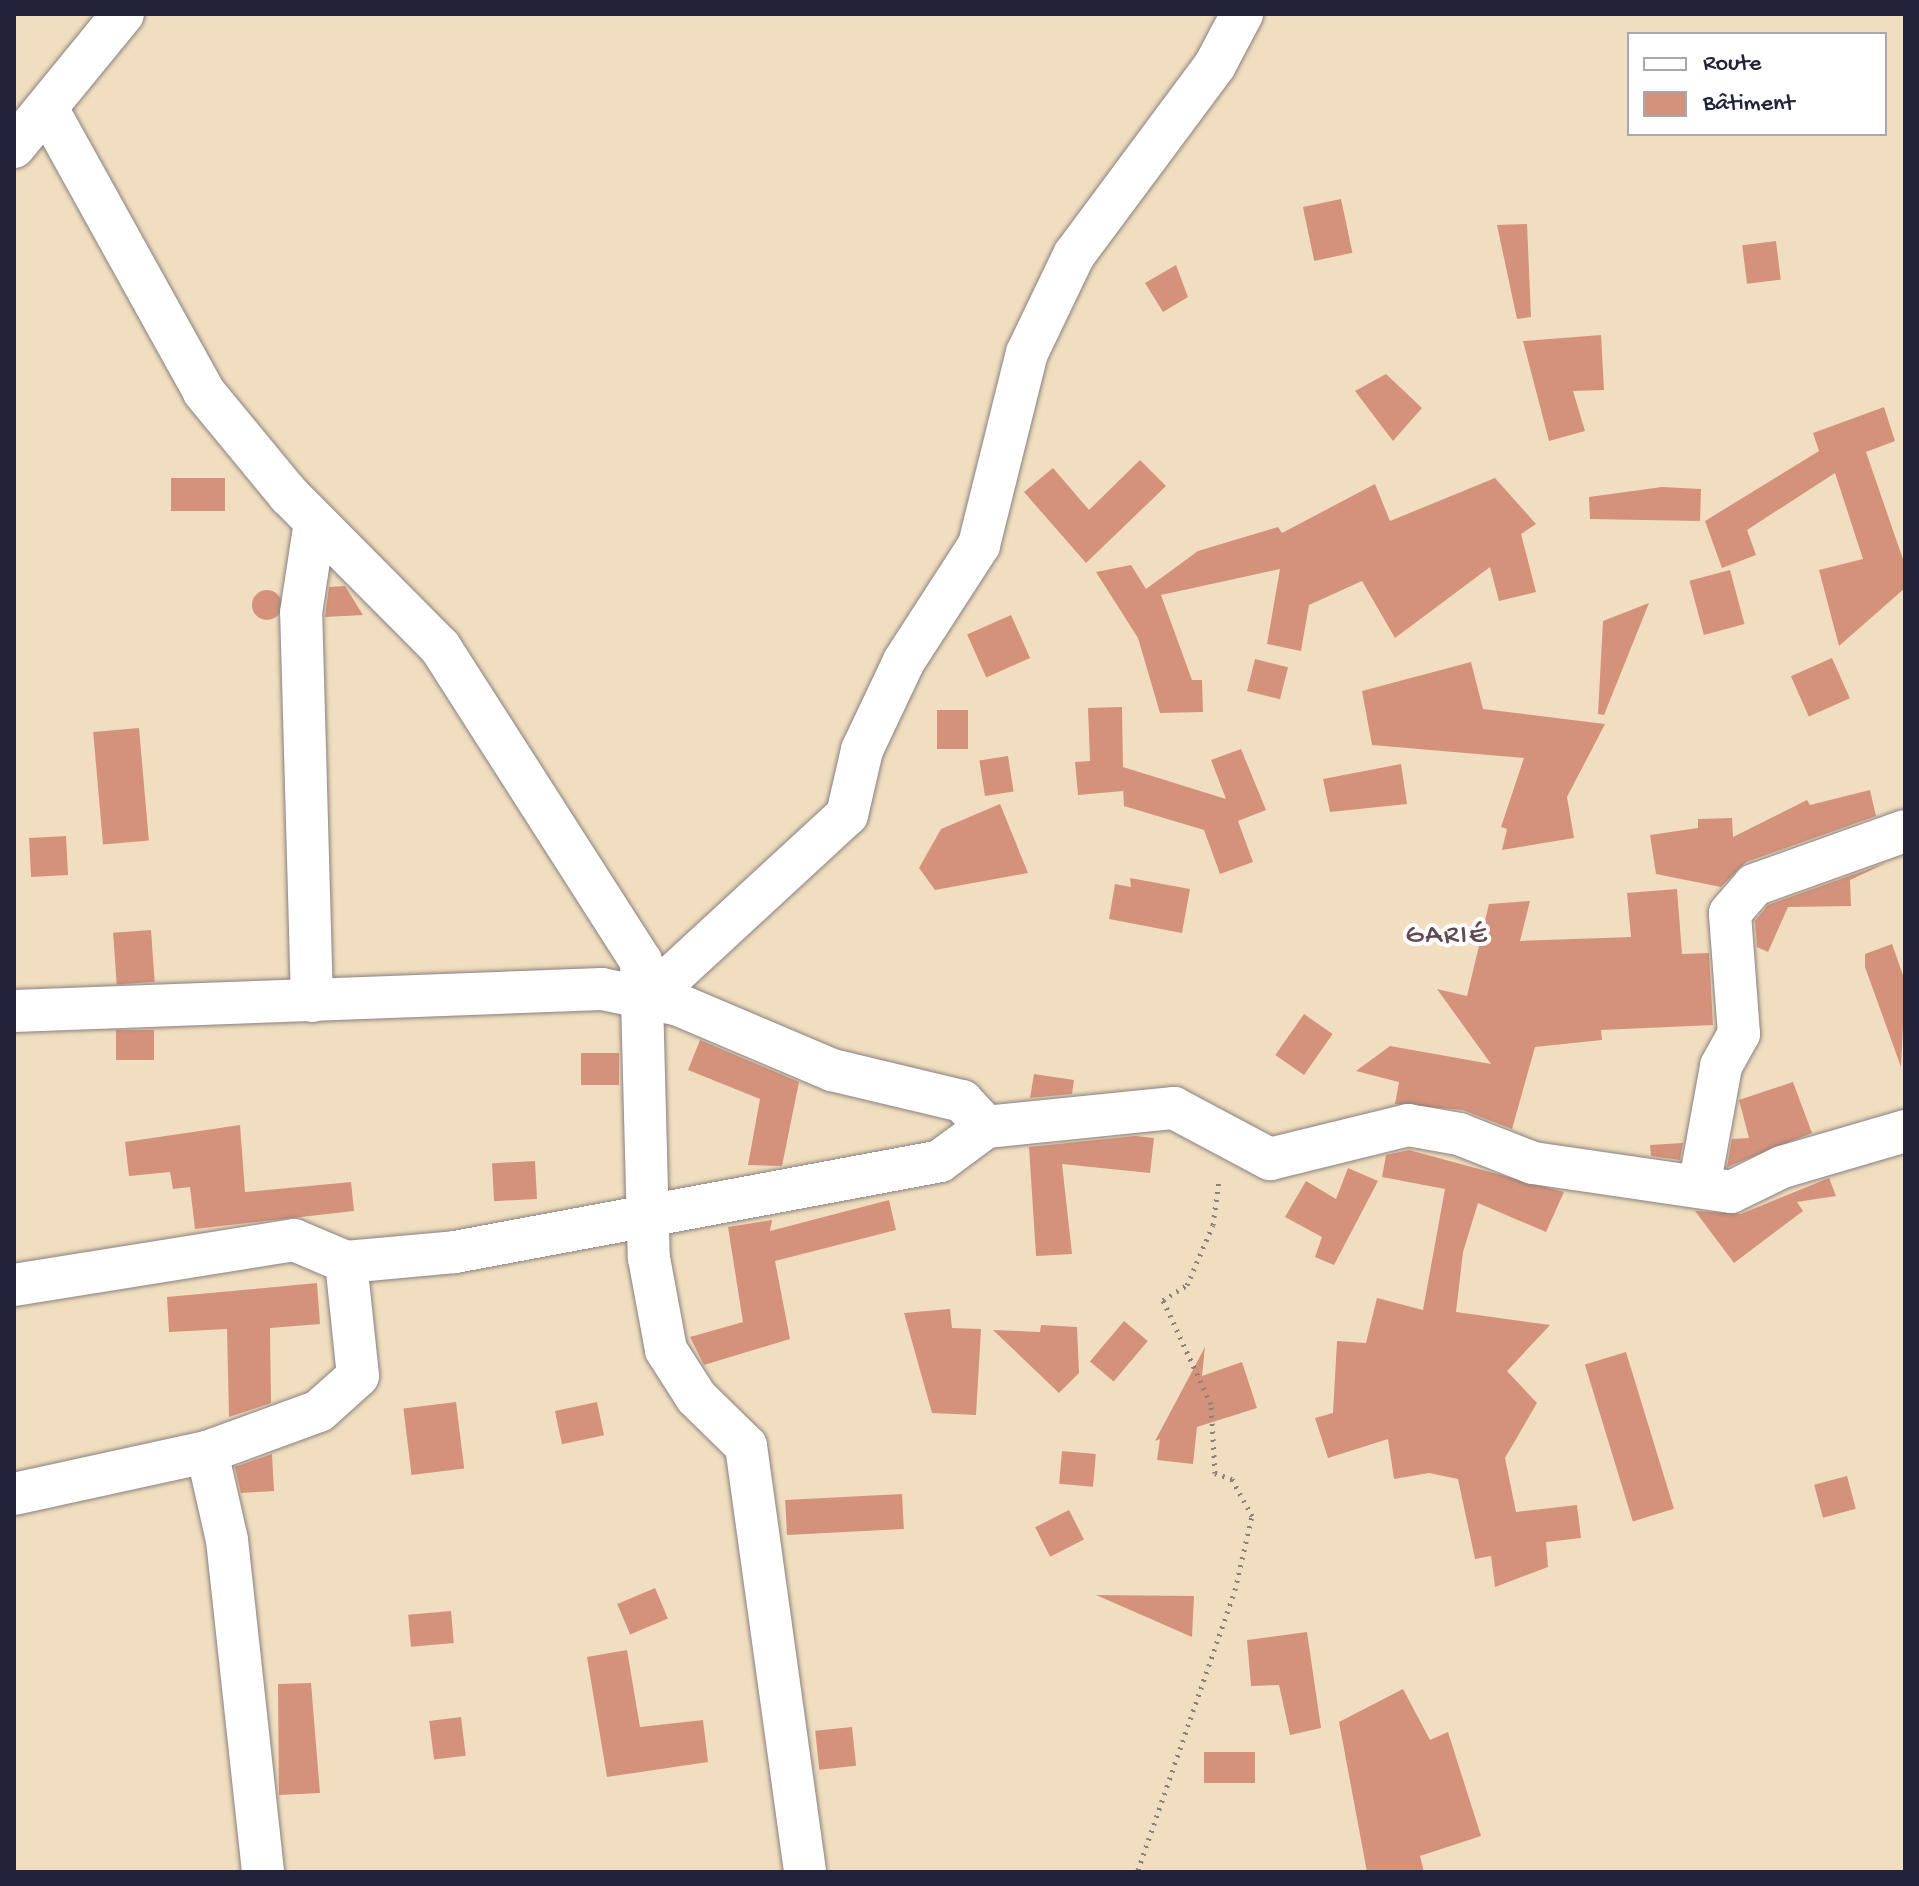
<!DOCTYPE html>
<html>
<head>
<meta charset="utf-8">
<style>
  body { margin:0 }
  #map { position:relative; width:1919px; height:1886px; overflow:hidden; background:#f1dec0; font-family:"Gochi Hand",sans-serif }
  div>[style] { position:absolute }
  .building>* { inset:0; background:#d5927b; transform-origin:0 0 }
  .round { border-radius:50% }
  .path>* { height:5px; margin-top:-2.5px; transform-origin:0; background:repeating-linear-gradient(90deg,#8a807e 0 2px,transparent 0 8px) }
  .roads { filter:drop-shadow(0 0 2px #8a807e) drop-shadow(0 0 2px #8a807e) }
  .street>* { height:42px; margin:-21px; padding:0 21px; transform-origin:21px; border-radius:21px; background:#fff }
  span { translate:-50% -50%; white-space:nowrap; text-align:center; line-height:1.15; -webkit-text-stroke:8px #fff; paint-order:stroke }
  .quarter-label { font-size:28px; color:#614951; letter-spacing:2px }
  .frame { position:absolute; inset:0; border:16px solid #22223b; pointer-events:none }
  .legend { position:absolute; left:1627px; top:32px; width:260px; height:104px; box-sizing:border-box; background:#fff; border:2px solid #a7a7b1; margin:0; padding:10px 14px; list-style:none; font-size:24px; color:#22223b }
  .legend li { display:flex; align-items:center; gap:16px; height:40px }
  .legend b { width:40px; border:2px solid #a7a7b1 }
</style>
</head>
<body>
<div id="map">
  <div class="building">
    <i style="left:1341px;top:199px;width:55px;height:39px;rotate:78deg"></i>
    <i style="clip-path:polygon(1527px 224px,1531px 317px,1517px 319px,1497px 225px)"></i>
    <i style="left:1776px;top:241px;width:39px;height:34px;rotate:83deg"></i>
    <i style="clip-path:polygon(1176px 265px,1188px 297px,1163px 312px,1145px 283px)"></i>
    <i style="clip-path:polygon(1601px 335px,1604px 390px,1573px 391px,1585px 431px,1549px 441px,1523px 341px)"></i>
    <i style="clip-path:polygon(1386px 374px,1422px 408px,1393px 441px,1355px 391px)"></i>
    <i style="clip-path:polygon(1884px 407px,1895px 441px,1866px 452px,1905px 565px,1905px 588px,1839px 646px,1819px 570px,1863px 559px,1835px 473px,1747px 530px,1756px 555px,1722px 568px,1705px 521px,1819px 451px,1813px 433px)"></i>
    <i style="clip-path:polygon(1140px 460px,1166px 486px,1086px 563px,1024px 492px,1053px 468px,1089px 510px)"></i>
    <i style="left:171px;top:478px;width:54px;height:33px"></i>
    <i style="clip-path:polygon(1495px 478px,1536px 524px,1521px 534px,1536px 592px,1499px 601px,1490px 567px,1395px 638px,1362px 581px,1309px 605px,1301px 651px,1267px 644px,1280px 569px,1161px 595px,1192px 680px,1202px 680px,1203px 712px,1160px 713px,1138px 638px,1096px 572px,1131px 565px,1146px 589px,1198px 551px,1278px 527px,1282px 533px,1375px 484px,1390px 521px)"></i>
    <i style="clip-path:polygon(1662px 487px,1701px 489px,1700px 521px,1590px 519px,1589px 497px)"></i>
    <i style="left:1730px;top:570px;width:56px;height:42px;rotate:75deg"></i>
    <i style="clip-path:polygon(345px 586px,363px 615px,325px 617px,329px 587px)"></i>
    <i class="round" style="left:252px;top:590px;width:30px;height:30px"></i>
    <i style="clip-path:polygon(1649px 603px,1604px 715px,1598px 714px,1603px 621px)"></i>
    <i style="left:1011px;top:615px;width:47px;height:48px;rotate:66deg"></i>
    <i style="left:1832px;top:658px;width:44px;height:45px;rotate:66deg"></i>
    <i style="left:1255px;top:659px;width:34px;height:33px;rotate:14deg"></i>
    <i style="clip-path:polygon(1471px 662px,1483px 709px,1605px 724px,1567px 797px,1574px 838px,1502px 850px,1507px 829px,1501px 827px,1524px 758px,1372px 745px,1362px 691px)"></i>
    <i style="clip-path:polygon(1122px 707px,1123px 767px,1226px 799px,1211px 760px,1241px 749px,1266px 810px,1238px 821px,1253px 862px,1220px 874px,1204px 830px,1124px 806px,1123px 786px,1123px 791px,1078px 795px,1075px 762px,1090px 761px,1088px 708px)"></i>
    <i style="left:937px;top:710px;width:31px;height:39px"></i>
    <i style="left:139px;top:728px;width:113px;height:46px;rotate:85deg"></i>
    <i style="left:1008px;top:756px;width:36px;height:29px;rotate:81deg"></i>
    <i style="clip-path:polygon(1401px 764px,1407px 804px,1330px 812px,1323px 779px)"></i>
    <i style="clip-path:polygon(1870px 790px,1876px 816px,1746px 862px,1721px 887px,1656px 874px,1650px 835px,1698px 828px,1698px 819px,1732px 818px,1733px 837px,1807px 800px,1810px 805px)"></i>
    <i style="clip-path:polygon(1000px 804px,1028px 873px,935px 890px,919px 868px,941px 829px)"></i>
    <i style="left:66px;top:836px;width:39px;height:37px;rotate:87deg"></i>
    <i style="clip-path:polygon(1886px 863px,1850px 880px,1851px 906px,1788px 907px,1768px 952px,1757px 947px,1755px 921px,1768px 905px)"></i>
    <i style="clip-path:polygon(1130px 878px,1190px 889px,1182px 933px,1109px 919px,1115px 884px,1131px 887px)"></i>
    <i style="clip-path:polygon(1677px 889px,1682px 954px,1709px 953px,1713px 1025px,1601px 1030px,1602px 1040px,1535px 1047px,1512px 1129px,1463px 1110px,1395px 1104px,1399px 1082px,1356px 1071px,1390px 1046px,1491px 1064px,1437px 989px,1467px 996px,1489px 904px,1530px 901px,1520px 941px,1631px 937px,1627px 893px)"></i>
    <i style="left:151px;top:930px;width:52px;height:38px;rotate:86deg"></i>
    <i style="clip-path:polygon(1892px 944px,1905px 981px,1901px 1067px,1865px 967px,1865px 954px)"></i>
    <i style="left:1304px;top:1014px;width:35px;height:50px;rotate:35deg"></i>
    <i style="left:154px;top:1030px;width:30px;height:38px;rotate:90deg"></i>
    <i style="clip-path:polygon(700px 1040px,799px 1082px,782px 1166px,748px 1165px,760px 1099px,688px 1070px)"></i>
    <i style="left:581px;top:1053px;width:38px;height:32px"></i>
    <i style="clip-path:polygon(1034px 1074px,1074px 1080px,1072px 1094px,1030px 1098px)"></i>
    <i style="clip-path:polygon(1793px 1082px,1812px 1133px,1727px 1167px,1732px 1139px,1749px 1138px,1739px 1100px)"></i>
    <i style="clip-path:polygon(240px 1125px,245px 1192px,351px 1182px,354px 1211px,195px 1229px,190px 1187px,173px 1189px,170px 1172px,129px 1176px,125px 1142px)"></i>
    <i style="clip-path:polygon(1135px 1136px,1154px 1138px,1150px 1173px,1062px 1164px,1072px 1254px,1036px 1256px,1029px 1147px)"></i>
    <i style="clip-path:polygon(1683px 1143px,1680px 1160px,1651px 1156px,1650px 1145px)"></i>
    <i style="clip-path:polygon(1409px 1150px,1564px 1192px,1546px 1232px,1478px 1203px,1463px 1252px,1456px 1312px,1550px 1325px,1507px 1371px,1537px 1403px,1505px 1458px,1516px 1512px,1577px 1505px,1581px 1538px,1546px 1542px,1548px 1567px,1495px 1587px,1491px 1556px,1475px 1559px,1458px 1479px,1429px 1473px,1394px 1479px,1388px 1439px,1328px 1458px,1315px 1418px,1333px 1413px,1337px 1341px,1366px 1343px,1377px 1298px,1423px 1310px,1445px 1189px,1382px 1177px,1386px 1155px)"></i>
    <i style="left:535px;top:1161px;width:38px;height:43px;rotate:87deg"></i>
    <i style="clip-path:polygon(1348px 1168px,1378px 1181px,1334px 1265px,1315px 1257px,1322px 1237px,1285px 1217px,1306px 1181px,1336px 1199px)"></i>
    <i style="clip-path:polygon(1829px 1178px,1836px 1196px,1797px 1202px,1803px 1211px,1734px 1263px,1695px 1211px,1741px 1214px)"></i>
    <i style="clip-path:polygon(889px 1200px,896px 1230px,775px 1261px,790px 1339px,704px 1365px,690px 1337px,743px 1322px,728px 1227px,772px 1220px,770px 1231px)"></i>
    <i style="clip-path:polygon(317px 1283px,320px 1324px,270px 1328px,271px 1403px,229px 1417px,227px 1329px,169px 1332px,167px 1297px)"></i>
    <i style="clip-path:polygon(950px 1309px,952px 1328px,981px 1329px,976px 1415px,932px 1413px,904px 1313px)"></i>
    <i style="left:1124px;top:1321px;width:31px;height:53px;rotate:40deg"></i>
    <i style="clip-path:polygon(1041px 1325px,1077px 1327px,1079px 1373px,1059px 1393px,993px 1330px,1040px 1332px)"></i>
    <i style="clip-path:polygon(1205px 1347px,1202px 1376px,1242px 1362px,1257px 1408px,1197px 1427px,1193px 1464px,1157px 1460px,1160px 1439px,1155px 1441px)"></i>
    <i style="left:1626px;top:1352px;width:164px;height:43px;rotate:73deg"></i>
    <i style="left:456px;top:1402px;width:67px;height:53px;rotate:83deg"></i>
    <i style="left:597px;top:1402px;width:34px;height:43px;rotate:78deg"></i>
    <i style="left:1062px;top:1451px;width:34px;height:33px;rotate:5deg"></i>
    <i style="clip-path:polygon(272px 1454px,274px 1491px,241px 1493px,235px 1467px)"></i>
    <i style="left:1847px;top:1476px;width:34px;height:34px;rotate:75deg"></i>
    <i style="left:902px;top:1494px;width:35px;height:117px;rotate:87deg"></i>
    <i style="left:1069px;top:1510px;width:33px;height:38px;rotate:63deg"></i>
    <i style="left:655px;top:1588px;width:33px;height:41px;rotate:67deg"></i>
    <i style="clip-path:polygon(1096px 1595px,1194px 1596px,1192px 1637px)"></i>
    <i style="left:451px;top:1611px;width:32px;height:43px;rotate:85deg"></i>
    <i style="clip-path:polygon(1307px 1632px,1321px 1728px,1290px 1735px,1279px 1685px,1251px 1686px,1247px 1640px)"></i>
    <i style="clip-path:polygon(627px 1650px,640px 1727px,703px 1720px,708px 1762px,607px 1777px,587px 1657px)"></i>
    <i style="clip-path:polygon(311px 1683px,320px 1793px,279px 1795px,278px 1684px)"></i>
    <i style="clip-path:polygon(1403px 1689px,1430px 1740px,1448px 1732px,1481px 1836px,1420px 1856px,1424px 1872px,1367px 1872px,1339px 1722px)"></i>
    <i style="left:461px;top:1717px;width:39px;height:32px;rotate:83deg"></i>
    <i style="left:852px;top:1727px;width:39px;height:37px;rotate:84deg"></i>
    <i style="left:1204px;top:1752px;width:51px;height:31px"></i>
  </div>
  <div class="path">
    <i style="left:1138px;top:1870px;width:296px;rotate:-70.9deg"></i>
    <i style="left:1235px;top:1590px;width:76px;rotate:-77.1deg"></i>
    <i style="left:1252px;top:1516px;width:42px;rotate:-118.4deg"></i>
    <i style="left:1232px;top:1479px;width:18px;rotate:-161deg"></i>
    <i style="left:1215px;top:1473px;width:69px;rotate:-93.3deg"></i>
    <i style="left:1211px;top:1404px;width:115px;rotate:-114.8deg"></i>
    <i style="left:1163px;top:1300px;width:28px;rotate:-32deg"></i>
    <i style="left:1187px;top:1285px;width:65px;rotate:-66.6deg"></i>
    <i style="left:1213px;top:1225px;width:45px;rotate:-82.4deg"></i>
  </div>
  <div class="roads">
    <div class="street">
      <i style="left:49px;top:112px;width:320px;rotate:61deg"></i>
      <i style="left:204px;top:392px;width:134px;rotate:50.5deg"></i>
      <i style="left:289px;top:495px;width:214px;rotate:45.2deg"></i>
      <i style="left:440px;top:647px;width:373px;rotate:57.4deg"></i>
      <i style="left:641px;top:961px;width:297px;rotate:88.5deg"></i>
      <i style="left:649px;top:1258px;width:94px;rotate:79.5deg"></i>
      <i style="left:666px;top:1350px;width:56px;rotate:57.4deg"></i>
      <i style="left:696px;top:1397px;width:70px;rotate:44.4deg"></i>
      <i style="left:746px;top:1446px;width:430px;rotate:82.1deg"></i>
      <i style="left:14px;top:147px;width:172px;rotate:-50.7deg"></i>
      <i style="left:312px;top:1001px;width:388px;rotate:-91.6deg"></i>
      <i style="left:301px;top:613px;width:92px;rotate:-81.3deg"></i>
      <i style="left:644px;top:1002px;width:276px;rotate:-42.7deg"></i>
      <i style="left:847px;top:815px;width:67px;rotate:-77deg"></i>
      <i style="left:862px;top:750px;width:98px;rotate:-64.7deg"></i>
      <i style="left:904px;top:661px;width:138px;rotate:-57.1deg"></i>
      <i style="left:979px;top:545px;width:198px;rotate:-76deg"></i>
      <i style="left:1027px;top:353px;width:109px;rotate:-64.4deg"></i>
      <i style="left:1074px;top:255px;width:237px;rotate:-53.4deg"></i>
      <i style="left:1215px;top:65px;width:58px;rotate:-62.1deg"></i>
      <i style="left:14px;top:1011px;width:588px;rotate:-2.14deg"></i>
      <i style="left:602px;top:989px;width:79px;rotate:11.7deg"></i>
      <i style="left:679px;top:1005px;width:166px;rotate:23deg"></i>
      <i style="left:832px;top:1070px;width:134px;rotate:13.4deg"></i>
      <i style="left:962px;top:1101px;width:35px;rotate:47deg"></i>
      <i style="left:1700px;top:1182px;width:118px;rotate:-79.7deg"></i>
      <i style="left:1721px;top:1066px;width:37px;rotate:-61deg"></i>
      <i style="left:1739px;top:1034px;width:121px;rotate:-94.3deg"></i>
      <i style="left:1730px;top:913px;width:37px;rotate:-49deg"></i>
      <i style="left:1754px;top:885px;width:160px;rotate:-19.7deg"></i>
      <i style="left:14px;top:1285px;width:284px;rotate:-9.1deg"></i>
      <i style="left:294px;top:1240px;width:56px;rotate:22.9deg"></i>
      <i style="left:346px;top:1262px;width:109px;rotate:-5.2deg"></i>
      <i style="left:455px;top:1252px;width:493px;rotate:-10.6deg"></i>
      <i style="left:940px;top:1161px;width:57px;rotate:-36.5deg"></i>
      <i style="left:986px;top:1127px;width:189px;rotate:-5.8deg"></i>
      <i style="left:1174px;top:1108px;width:109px;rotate:28deg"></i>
      <i style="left:1270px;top:1159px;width:142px;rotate:-13.8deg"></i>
      <i style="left:1408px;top:1125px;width:52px;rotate:10deg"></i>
      <i style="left:1459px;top:1134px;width:79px;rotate:21.4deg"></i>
      <i style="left:1533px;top:1163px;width:200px;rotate:8.3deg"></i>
      <i style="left:1731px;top:1192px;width:57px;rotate:-26.1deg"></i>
      <i style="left:1782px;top:1167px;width:128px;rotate:-16.3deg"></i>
      <i style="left:207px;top:1452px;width:90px;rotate:77.2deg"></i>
      <i style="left:227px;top:1540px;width:334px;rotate:83.8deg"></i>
      <i style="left:14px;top:1494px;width:198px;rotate:-12.3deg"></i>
      <i style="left:207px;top:1452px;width:119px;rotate:-20.1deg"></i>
      <i style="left:319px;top:1411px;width:52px;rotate:-41.9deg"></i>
      <i style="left:358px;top:1376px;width:115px;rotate:-96deg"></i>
    </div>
  </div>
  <div class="quarter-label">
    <span style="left:1447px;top:937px">GARIÉ</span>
  </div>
  <div class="frame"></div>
  <ul class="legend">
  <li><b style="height:10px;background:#fff"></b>Route</li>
  <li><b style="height:22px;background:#d5927b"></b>Bâtiment</li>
  </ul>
</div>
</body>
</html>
